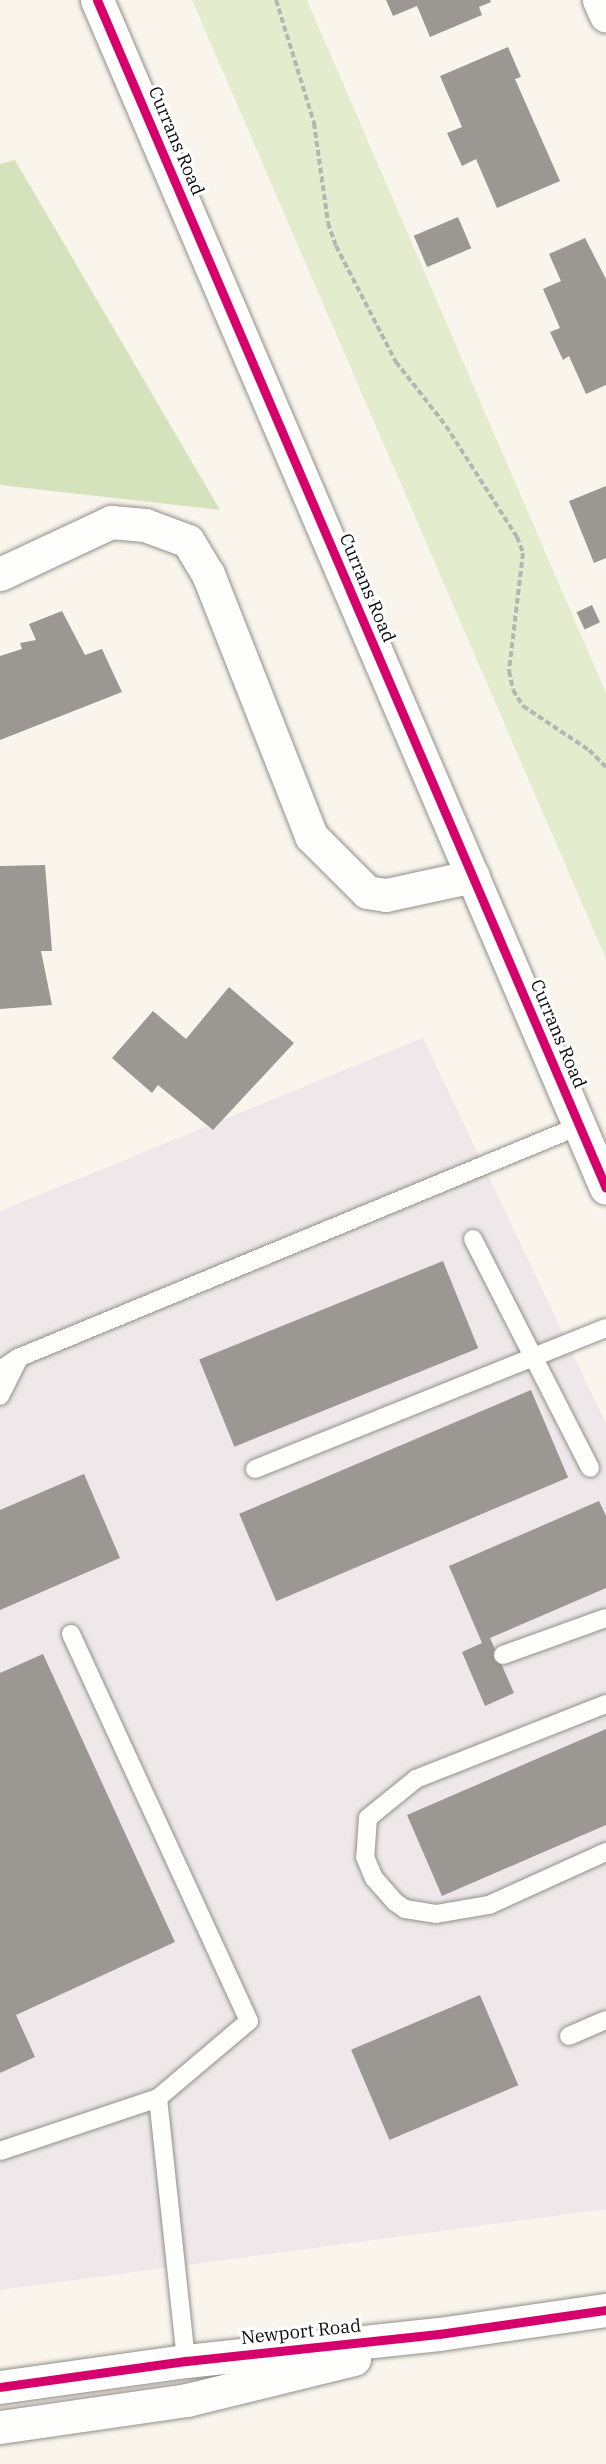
<!DOCTYPE html>
<html>
<head>
<meta charset="utf-8">
<style>
  body { margin:0 }
  #map { position:relative; width:606px; height:2464px; overflow:hidden; background:#f9f5ec; font-family:"IBM Plex Serif",serif }
  div>[style] { position:absolute }
  .industrial>* { inset:0; background:#efe8ea }
  .green>* { inset:0; background:#e3eccd }
  .forest>* { inset:0; background:#d4e3bc }
  .building>* { inset:0; background:#9b9893; transform-origin:0 0 }
  .path>* { height:4px; margin-top:-2px; transform-origin:0; background:repeating-linear-gradient(90deg,#b6b5b4 0 6px,transparent 0 9px) }
  .roads { filter:drop-shadow(0 0 2px #918f8b) drop-shadow(0 0 2px #918f8b) }
  .service>* { height:18px; margin:-9px; padding:0 9px; transform-origin:9px; border-radius:9px; background:#fefefc }
  .minor>* { height:33px; margin:-16.5px; padding:0 16.5px; transform-origin:16.5px; border-radius:16.5px; background:#fefefc }
  .tertiary>* { height:33px; margin:-16.5px; padding:0 16.5px; transform-origin:16.5px; border-radius:16.5px; background:#fefefc }
  .cycleway>* { height:9px; margin:-4.5px; padding:0 4.5px; transform-origin:4.5px; border-radius:4.5px; background:#d6006c }
  span { translate:-50% -50%; white-space:nowrap; text-align:center; line-height:1.15; -webkit-text-stroke:6px #fff; paint-order:stroke }
  .street-label { font-size:18px; color:#090909 }
</style>
</head>
<body>
<div id="map">
  <div class="industrial">
    <i style="clip-path:polygon(423px 1038px,606px 1424px,606px 2209px,0 2290px,0 1211px)"></i>
  </div>
  <div class="green">
    <i style="clip-path:polygon(192px 0,307px 0,606px 693px,606px 959px)"></i>
  </div>
  <div class="forest">
    <i style="clip-path:polygon(15px 160px,220px 510px,0 485px,0 164px)"></i>
  </div>
  <div class="building">
    <i style="clip-path:polygon(386px 0,490px 0,491px 2px,479px 7px,482px 15px,430px 37px,417px 6px,393px 16px)"></i>
    <i style="clip-path:polygon(508px 47px,521px 77px,515px 79px,560px 181px,497px 208px,476px 159px,462px 166px,447px 133px,462px 127px,440px 76px)"></i>
    <i style="left:458px;top:217px;width:34px;height:48px;rotate:67deg"></i>
    <i style="clip-path:polygon(585px 238px,606px 279px,606px 385px,586px 394px,569px 356px,563px 360px,550px 332px,560px 328px,543px 289px,561px 281px,549px 254px)"></i>
    <i style="clip-path:polygon(606px 486px,606px 558px,594px 563px,569px 501px)"></i>
    <i style="left:592px;top:605px;width:19px;height:17px;rotate:65deg"></i>
    <i style="clip-path:polygon(62px 611px,85px 655px,102px 649px,122px 692px,0 740px,0 656px,22px 649px,20px 643px,36px 640px,29px 624px)"></i>
    <i style="clip-path:polygon(45px 865px,52px 951px,41px 951px,52px 1005px,0 1009px,0 866px)"></i>
    <i style="clip-path:polygon(229px 987px,294px 1043px,213px 1130px,158px 1085px,152px 1093px,112px 1058px,153px 1011px,186px 1039px)"></i>
    <i style="left:443px;top:1261px;width:94px;height:263px;rotate:68deg"></i>
    <i style="left:531px;top:1390px;width:95px;height:317px;rotate:67deg"></i>
    <i style="clip-path:polygon(84px 1474px,120px 1558px,0 1610px,0 1510px)"></i>
    <i style="clip-path:polygon(599px 1501px,606px 1516px,606px 1588px,490px 1638px,514px 1693px,485px 1706px,462px 1652px,482px 1643px,449px 1566px)"></i>
    <i style="clip-path:polygon(43px 1654px,175px 1942px,16px 2015px,35px 2057px,0 2073px,0 1673px)"></i>
    <i style="clip-path:polygon(606px 1729px,606px 1825px,442px 1896px,407px 1815px)"></i>
    <i style="left:480px;top:1995px;width:98px;height:140px;rotate:67deg"></i>
  </div>
  <div class="path">
    <i style="left:276px;top:0;width:129px;rotate:72.8deg"></i>
    <i style="left:314px;top:123px;width:101px;rotate:82deg"></i>
    <i style="left:328px;top:223px;width:24px;rotate:71deg"></i>
    <i style="left:336px;top:246px;width:131px;rotate:62.7deg"></i>
    <i style="left:396px;top:362px;width:81px;rotate:52deg"></i>
    <i style="left:446px;top:426px;width:132px;rotate:57.4deg"></i>
    <i style="left:517px;top:537px;width:17px;rotate:69deg"></i>
    <i style="left:523px;top:553px;width:119px;rotate:96.8deg"></i>
    <i style="left:509px;top:671px;width:19px;rotate:78deg"></i>
    <i style="left:513px;top:690px;width:19px;rotate:58deg"></i>
    <i style="left:523px;top:706px;width:79px;rotate:33.7deg"></i>
    <i style="left:589px;top:750px;width:24px;rotate:45deg"></i>
  </div>
  <div class="roads">
    <div class="service">
      <i style="left:473px;top:1239px;width:257px;rotate:62.9deg"></i>
      <i style="left:0;top:1370px;width:22px;rotate:-34deg"></i>
      <i style="left:18px;top:1358px;width:607px;rotate:-22.47deg"></i>
      <i style="left:0;top:1396px;width:40px;rotate:-63.4deg"></i>
      <i style="left:255px;top:1469px;width:378px;rotate:-21.9deg"></i>
      <i style="left:503px;top:1655px;width:109px;rotate:-19.8deg"></i>
      <i style="left:606px;top:1704px;width:204px;rotate:158.5deg"></i>
      <i style="left:416px;top:1779px;width:62px;rotate:140.9deg"></i>
      <i style="left:368px;top:1818px;width:39px;rotate:94deg"></i>
      <i style="left:365px;top:1857px;width:23px;rotate:67deg"></i>
      <i style="left:374px;top:1878px;width:32px;rotate:49deg"></i>
      <i style="left:395px;top:1902px;width:12px;rotate:35deg"></i>
      <i style="left:405px;top:1909px;width:31px;rotate:9deg"></i>
      <i style="left:436px;top:1914px;width:54px;rotate:-9.6deg"></i>
      <i style="left:489px;top:1905px;width:128px;rotate:-24.4deg"></i>
      <i style="left:569px;top:2036px;width:40px;rotate:-23.4deg"></i>
      <i style="left:158px;top:2098px;width:264px;rotate:83.9deg"></i>
      <i style="left:0;top:2151px;width:167px;rotate:-18.5deg"></i>
      <i style="left:158px;top:2098px;width:119px;rotate:-40.2deg"></i>
      <i style="left:249px;top:2021px;width:426px;rotate:-114.7deg"></i>
    </div>
    <div class="minor">
      <i style="left:97px;top:0;width:1292px;rotate:66.81deg"></i>
      <i style="left:599px;top:0;width:17px;rotate:66deg"></i>
      <i style="left:0;top:574px;width:123px;rotate:-25.1deg"></i>
      <i style="left:111px;top:522px;width:34px;rotate:5deg"></i>
      <i style="left:145px;top:525px;width:46px;rotate:20.4deg"></i>
      <i style="left:188px;top:541px;width:39px;rotate:59deg"></i>
      <i style="left:208px;top:574px;width:282px;rotate:68.5deg"></i>
      <i style="left:311px;top:836px;width:79px;rotate:45deg"></i>
      <i style="left:367px;top:892px;width:19px;rotate:9deg"></i>
      <i style="left:386px;top:895px;width:89px;rotate:-12.3deg"></i>
    </div>
    <div class="tertiary">
      <i style="left:0;top:2387px;width:188px;rotate:-8deg"></i>
      <i style="left:186px;top:2361px;width:254px;rotate:-6.1deg"></i>
      <i style="left:439px;top:2334px;width:169px;rotate:-8.2deg"></i>
      <i style="left:0;top:2427px;width:189px;rotate:-8.2deg"></i>
      <i style="left:187px;top:2400px;width:172px;rotate:-13.8deg"></i>
    </div>
  </div>
  <div class="cycleway">
    <i style="left:97px;top:0;width:1292px;rotate:66.81deg"></i>
    <i style="left:0;top:2387px;width:188px;rotate:-8deg"></i>
    <i style="left:186px;top:2361px;width:254px;rotate:-6.1deg"></i>
    <i style="left:439px;top:2334px;width:169px;rotate:-8.2deg"></i>
  </div>
  <div class="street-label">
    <span style="left:176px;top:141px;rotate:67deg">Currans Road</span>
    <span style="left:367px;top:588px;rotate:67deg">Currans Road</span>
    <span style="left:558px;top:1034px;rotate:67deg">Currans Road</span>
    <span style="left:301px;top:2332px;rotate:-6deg">Newport Road</span>
  </div>
</div>
</body>
</html>
